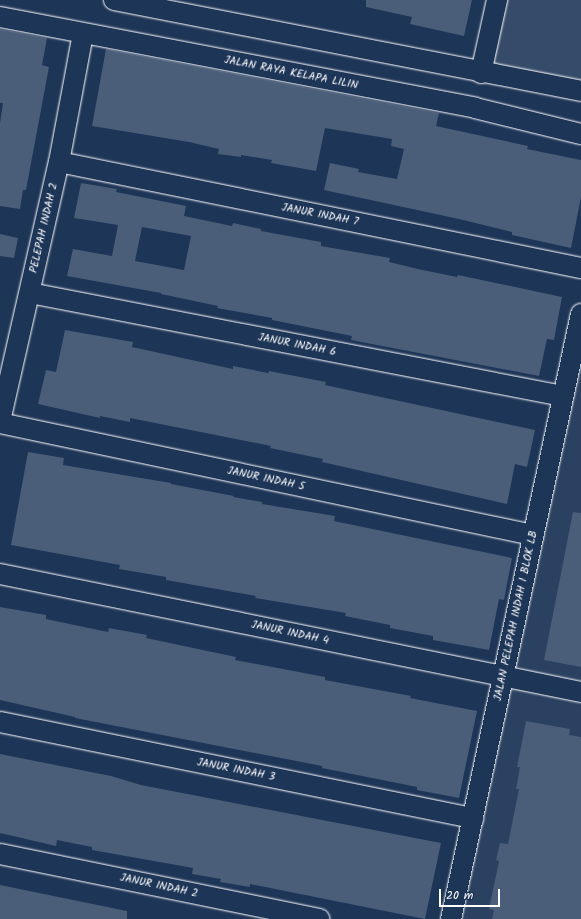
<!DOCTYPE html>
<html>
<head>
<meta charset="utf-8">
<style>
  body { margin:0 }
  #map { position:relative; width:581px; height:919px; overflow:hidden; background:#1d3557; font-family:Kalam,sans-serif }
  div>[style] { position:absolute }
  .built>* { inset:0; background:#2a4161 }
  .green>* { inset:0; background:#364b69 }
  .building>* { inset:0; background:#4a5d79 }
  .roads { filter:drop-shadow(0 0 1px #fff) drop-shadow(0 0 1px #fff) }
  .minor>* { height:20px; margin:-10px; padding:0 10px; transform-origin:10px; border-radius:10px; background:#1d3557 }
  span { translate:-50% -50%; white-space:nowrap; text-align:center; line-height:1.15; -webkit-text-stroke:3px #1d3557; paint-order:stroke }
  .street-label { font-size:11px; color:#fff }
  .scale { position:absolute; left:439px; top:889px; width:61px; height:18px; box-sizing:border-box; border:2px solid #fff; border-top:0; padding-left:5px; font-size:12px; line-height:14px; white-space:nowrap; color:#fff; -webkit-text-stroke:3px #1d3557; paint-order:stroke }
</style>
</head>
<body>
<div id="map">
  <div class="built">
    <i style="clip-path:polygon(581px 317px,581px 919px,453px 919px)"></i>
  </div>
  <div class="green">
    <i style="clip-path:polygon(499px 0,581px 0,581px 86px,483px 69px)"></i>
  </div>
  <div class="building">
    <i style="clip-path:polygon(366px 0,472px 0,464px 36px,410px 24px,412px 17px,366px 7px)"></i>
    <i style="clip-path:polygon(0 29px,47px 38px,42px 65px,49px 67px,26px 190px,23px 190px,20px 209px,0 206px,0 123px,3px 103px,0 103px)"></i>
    <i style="clip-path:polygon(106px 49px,439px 113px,436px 126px,528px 146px,527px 149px,581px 160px,581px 197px,571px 248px,512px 235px,512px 232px,459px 219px,324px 190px,330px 163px,359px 169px,358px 172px,397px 179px,404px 149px,391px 146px,392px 139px,325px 128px,316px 171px,271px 163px,272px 160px,241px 155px,241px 157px,218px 154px,219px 149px,189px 142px,92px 126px)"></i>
    <i style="clip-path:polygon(evenodd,81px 183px,117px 189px,116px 192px,186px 206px,184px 216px,232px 226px,233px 223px,261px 229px,261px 231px,321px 242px,321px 246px,390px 258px,389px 262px,418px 269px,457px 277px,458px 275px,562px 297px,554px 340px,547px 339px,539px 376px,351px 340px,352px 336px,272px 320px,272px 318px,217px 308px,218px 306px,161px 294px,161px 293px,67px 276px,73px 249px,112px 256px,118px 225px,74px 218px,81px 183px,142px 227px,191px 236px,184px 270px,135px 261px,142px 227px)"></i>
    <i style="clip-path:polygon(0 234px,18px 238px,14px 258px,0 256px)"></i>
    <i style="clip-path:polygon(65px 330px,133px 342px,132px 347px,233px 369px,233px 366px,268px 373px,269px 371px,326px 382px,325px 385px,535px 430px,527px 467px,515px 464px,507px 504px,322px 462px,323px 459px,270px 448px,271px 446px,130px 418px,130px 422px,100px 416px,100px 418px,38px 404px,46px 370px,56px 372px)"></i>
    <i style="clip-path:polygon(28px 452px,64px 458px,63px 465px,171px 483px,171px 484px,234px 496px,233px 497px,262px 502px,262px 504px,335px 516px,334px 521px,512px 558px,504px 600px,499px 599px,489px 650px,433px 640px,433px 636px,390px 628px,390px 625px,345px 616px,346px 613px,255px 598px,256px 596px,166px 580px,166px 577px,119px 569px,120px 565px,11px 545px)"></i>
    <i style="clip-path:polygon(573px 512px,581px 513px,581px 667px,544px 660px)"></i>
    <i style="clip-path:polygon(0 607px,46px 615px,46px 619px,108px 632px,109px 628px,147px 635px,146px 638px,236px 657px,235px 660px,325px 677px,325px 680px,411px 696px,410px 698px,477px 711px,459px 798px,417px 790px,417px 787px,322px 768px,322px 766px,75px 718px,75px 717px,0 700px)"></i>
    <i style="clip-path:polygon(526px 721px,570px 729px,569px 735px,581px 737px,581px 919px,492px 919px,494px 910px,489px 909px,499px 861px,496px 860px,500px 843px,508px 844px,519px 789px,516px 789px,520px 767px,517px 767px)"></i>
    <i style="clip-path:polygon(0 754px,111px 776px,141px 785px,441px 843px,425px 919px,250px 884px,250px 887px,220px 882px,221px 879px,192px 874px,193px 868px,92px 850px,92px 847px,57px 840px,56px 846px,0 833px)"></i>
    <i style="clip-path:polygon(0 885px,127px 911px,127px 919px,0 919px)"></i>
  </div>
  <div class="roads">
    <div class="minor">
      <i style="left:114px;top:0;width:476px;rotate:11deg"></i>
      <i style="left:0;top:17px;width:484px;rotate:10.8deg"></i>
      <i style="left:475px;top:108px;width:109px;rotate:13.8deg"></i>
      <i style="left:481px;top:73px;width:75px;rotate:-77.6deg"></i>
      <i style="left:59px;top:162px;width:533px;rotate:11.48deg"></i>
      <i style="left:30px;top:293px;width:543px;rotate:10.94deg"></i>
      <i style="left:0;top:421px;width:266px;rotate:-77.2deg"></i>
      <i style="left:59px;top:162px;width:130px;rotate:-79.4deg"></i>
      <i style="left:0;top:423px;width:545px;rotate:11.87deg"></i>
      <i style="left:0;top:574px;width:593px;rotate:11.48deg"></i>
      <i style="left:0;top:722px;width:483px;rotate:11.5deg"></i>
      <i style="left:0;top:854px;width:326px;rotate:11.5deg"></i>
      <i style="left:451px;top:919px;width:619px;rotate:-77.87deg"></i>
    </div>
  </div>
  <div class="street-label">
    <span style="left:291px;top:73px;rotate:11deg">JALAN RAYA KELAPA LILIN</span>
    <span style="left:320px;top:215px;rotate:11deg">JANUR INDAH 7</span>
    <span style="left:44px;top:228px;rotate:-77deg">PELEPAH INDAH 2</span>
    <span style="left:297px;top:345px;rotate:11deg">JANUR INDAH 6</span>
    <span style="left:266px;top:479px;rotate:12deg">JANUR INDAH 5</span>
    <span style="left:516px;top:616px;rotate:-78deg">JALAN PELEPAH INDAH 1 BLOK LB</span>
    <span style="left:290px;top:633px;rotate:12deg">JANUR INDAH 4</span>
    <span style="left:236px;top:770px;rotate:11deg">JANUR INDAH 3</span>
    <span style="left:159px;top:886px;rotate:12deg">JANUR INDAH 2</span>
  </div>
  <div class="scale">20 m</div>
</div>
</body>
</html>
